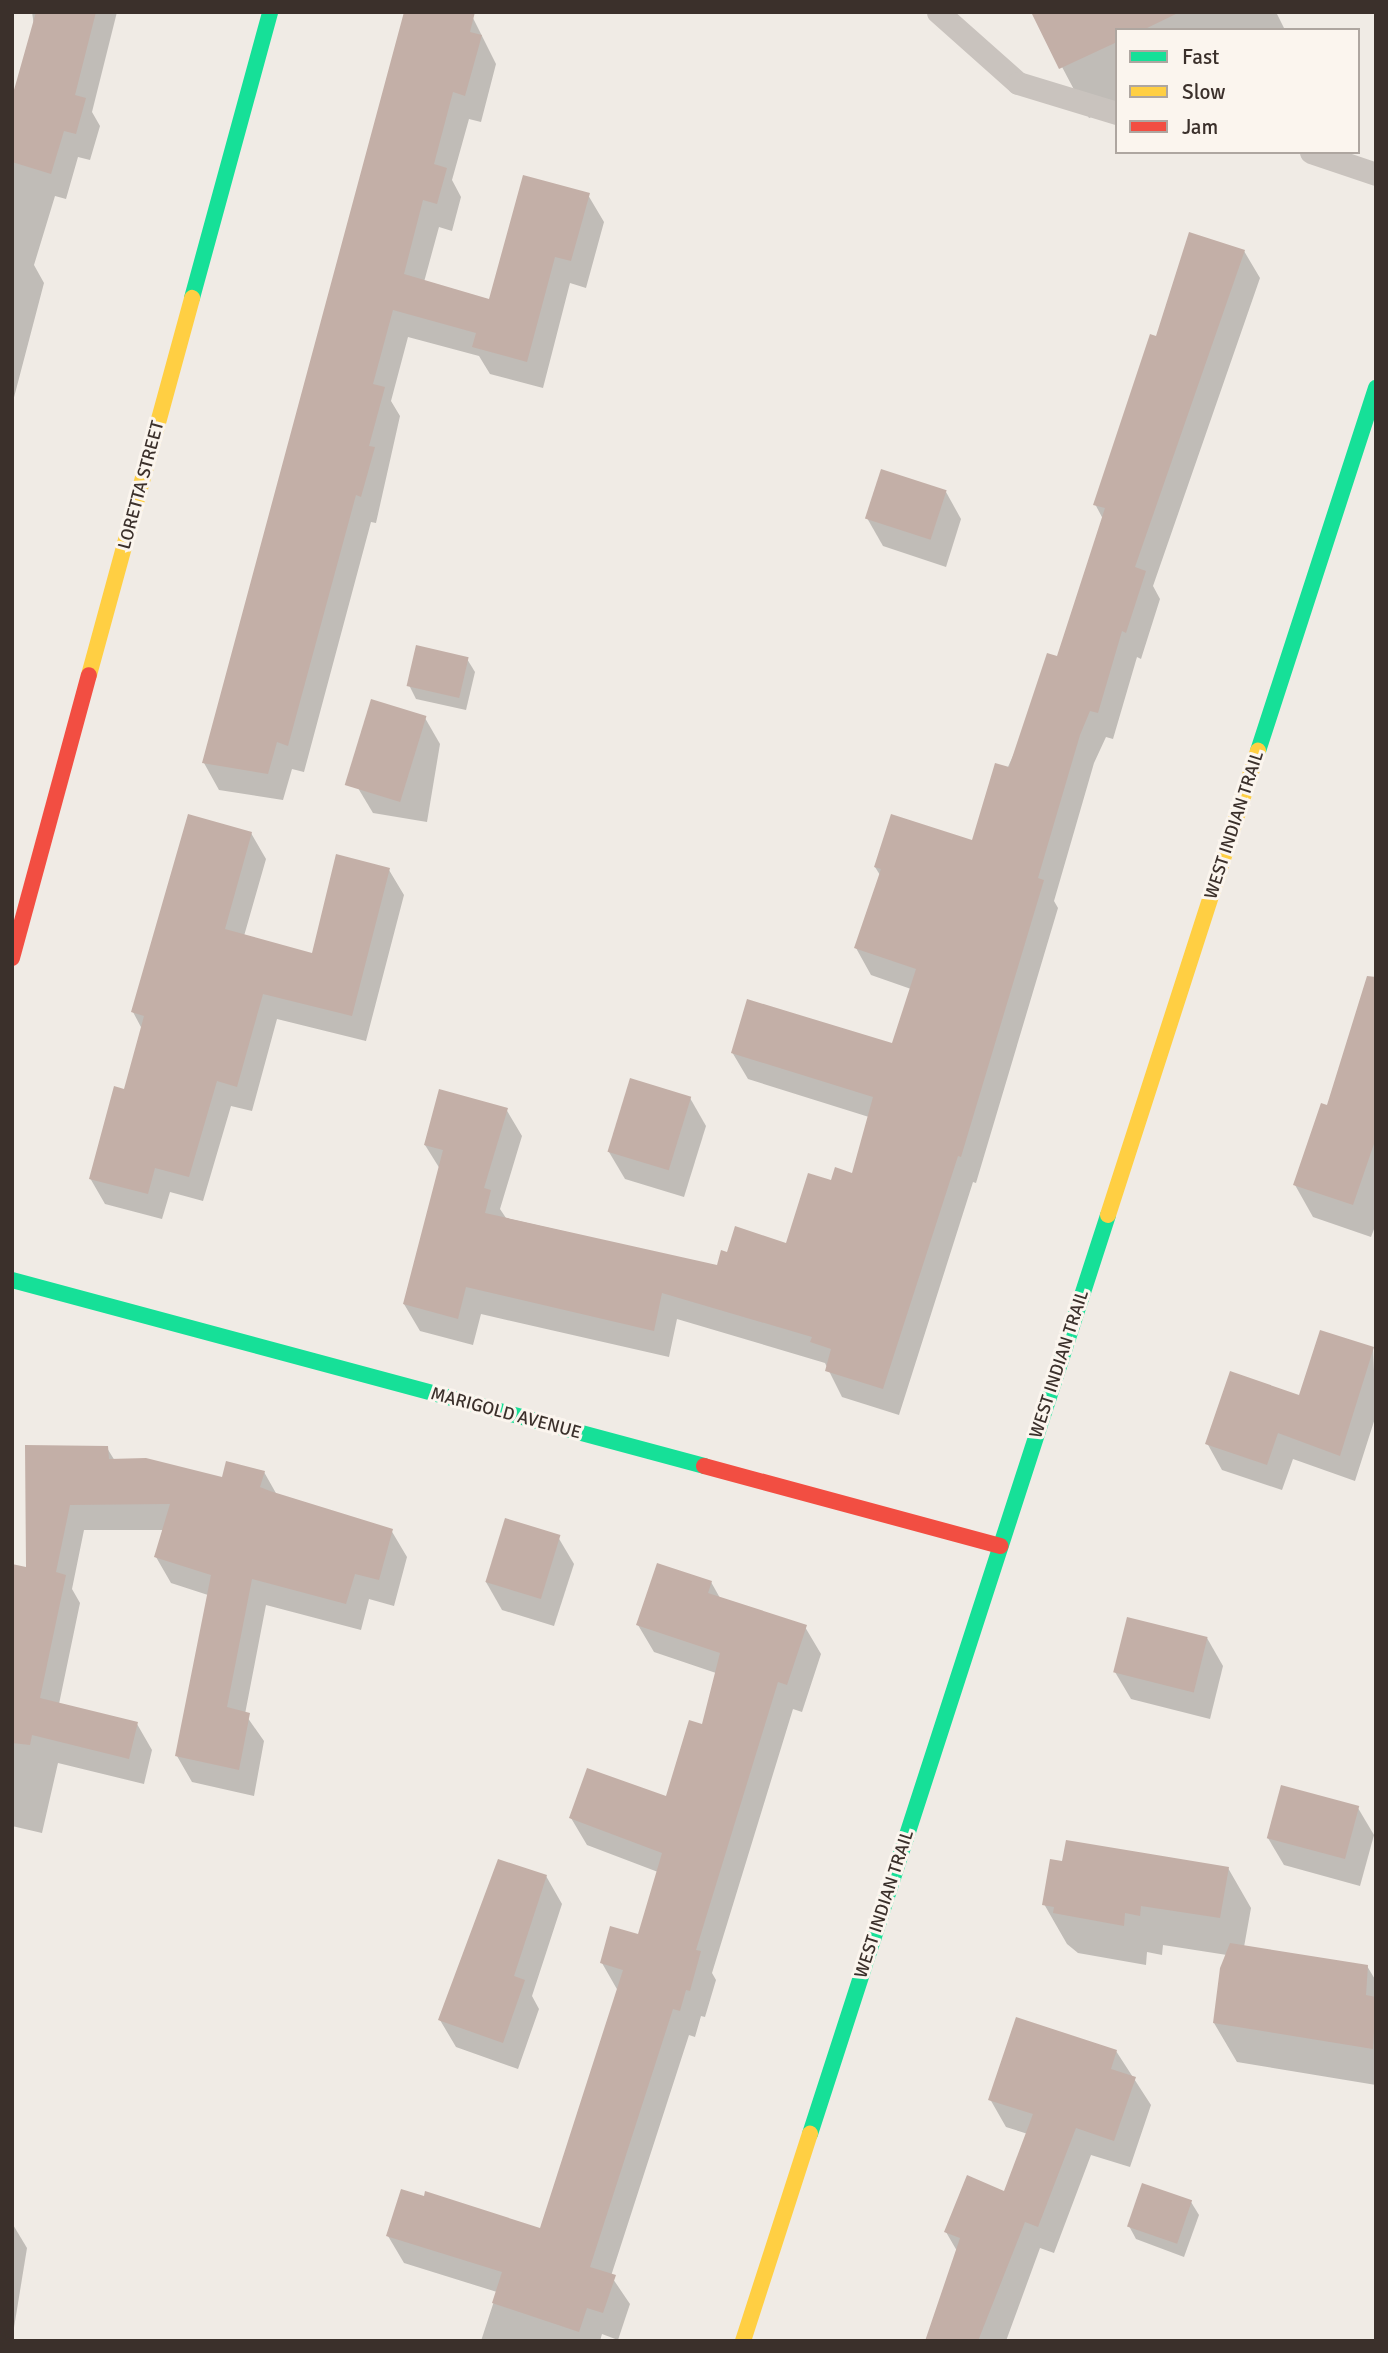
<!DOCTYPE html>
<html>
<head>
<meta charset="utf-8">
<style>
  body { margin:0 }
  #map { position:relative; width:1388px; height:2353px; overflow:hidden; background:#f0ebe5; font-family:Signika,sans-serif }
  div>[style] { position:absolute }
  .shadow>* { inset:0; background:#0003 }
  .building>* { inset:0; background:#c3afa7; transform-origin:0 0 }
  .lane>* { height:23px; margin:-11.5px; padding:0 11.5px; transform-origin:11.5px; border-radius:11.5px; background:#c9c3be }
  .fast>* { height:16px; margin:-8px; padding:0 8px; transform-origin:8px; border-radius:8px; background:#16e098 }
  .slow>* { height:16px; margin:-8px; padding:0 8px; transform-origin:8px; border-radius:8px; background:#ffcf43 }
  .jam>* { height:16px; margin:-8px; padding:0 8px; transform-origin:8px; border-radius:8px; background:#f24e42 }
  span { translate:-50% -50%; white-space:nowrap; text-align:center; line-height:1.15; -webkit-text-stroke:6px #fbf5ee; paint-order:stroke }
  .street-label { font-size:18px; color:#3b302b }
  .frame { position:absolute; inset:0; border:14px solid #3b302b; pointer-events:none }
  .legend { position:absolute; left:1115px; top:28px; width:245px; height:126px; box-sizing:border-box; background:#fbf5ee; border:2px solid #aea6a0; margin:0; padding:9px 12px; list-style:none; font-size:21px; color:#3b302b }
  .legend li { display:flex; align-items:center; gap:14px; height:35px }
  .legend b { width:35px; border:2px solid #aea6a0 }
</style>
</head>
<body>
<div id="map">
  <div class="shadow">
    <i style="clip-path:polygon(32px 12px,117px 12px,92px 112px,100px 126px,90px 160px,78px 157px,66px 199px,55px 196px,34px 265px,44px 283px,12px 405px,12px 104px,34px 26px)"></i>
    <i style="clip-path:polygon(1033px 12px,1276px 12px,1284px 28px,1117px 30px,1117px 105px,1089px 118px)"></i>
    <i style="clip-path:polygon(473px 18px,496px 64px,481px 122px,469px 119px,452px 180px,461px 197px,452px 231px,439px 227px,424px 282px,491px 302px,588px 195px,604px 222px,586px 288px,570px 283px,543px 388px,490px 374px,479px 356px,408px 337px,391px 401px,400px 416px,376px 523px,371px 522px,304px 772px,292px 769px,283px 800px,219px 790px,204px 763px)"></i>
    <i style="clip-path:polygon(1244px 251px,1260px 278px,1153px 586px,1160px 599px,1141px 659px,1137px 657px,1113px 739px,1106px 737px,1094px 763px,1054px 901px,1058px 908px,976px 1183px,973px 1182px,899px 1415px,842px 1397px,825px 1363px,677px 1319px,669px 1357px,481px 1314px,473px 1345px,420px 1331px,404px 1304px,440px 1169px,425px 1145px,506px 1109px,522px 1136px,500px 1209px,506px 1218px,718px 1267px,787px 1246px,833px 1182px,853px 1175px,869px 1117px,748px 1079px,732px 1052px,893px 1045px,911px 989px,871px 975px,856px 948px,880px 875px,875px 867px,973px 843px,1058px 658px,1103px 519px,1095px 504px,1158px 338px)"></i>
    <i style="clip-path:polygon(946px 492px,961px 519px,946px 567px,883px 546px,867px 518px)"></i>
    <i style="clip-path:polygon(467px 659px,475px 672px,466px 710px,416px 699px,409px 685px)"></i>
    <i style="clip-path:polygon(425px 718px,440px 744px,427px 822px,373px 813px,358px 788px)"></i>
    <i style="clip-path:polygon(251px 833px,266px 859px,244px 936px,313px 955px,389px 870px,404px 895px,366px 1041px,277px 1019px,252px 1111px,231px 1106px,203px 1201px,170px 1192px,162px 1219px,105px 1204px,90px 1178px,126px 1091px,142px 1029px,133px 1012px)"></i>
    <i style="clip-path:polygon(1376px 985px,1376px 1224px,1371px 1237px,1313px 1217px,1295px 1185px)"></i>
    <i style="clip-path:polygon(690px 1098px,706px 1126px,684px 1197px,625px 1179px,609px 1152px)"></i>
    <i style="clip-path:polygon(1373px 1349px,1376px 1415px,1355px 1481px,1293px 1459px,1282px 1490px,1222px 1470px,1207px 1443px,1300px 1397px)"></i>
    <i style="clip-path:polygon(107px 1448px,115px 1461px,223px 1479px,264px 1472px,277px 1495px,391px 1530px,407px 1557px,394px 1606px,369px 1599px,361px 1630px,266px 1605px,245px 1714px,264px 1741px,254px 1796px,192px 1782px,177px 1756px,208px 1595px,171px 1583px,156px 1557px,164px 1530px,84px 1530px,72px 1589px,80px 1603px,59px 1704px,137px 1724px,152px 1750px,144px 1784px,58px 1763px,42px 1833px,12px 1826px,12px 1566px,27px 1569px)"></i>
    <i style="clip-path:polygon(558px 1537px,574px 1564px,554px 1626px,502px 1610px,486px 1582px)"></i>
    <i style="clip-path:polygon(711px 1582px,720px 1598px,805px 1627px,821px 1654px,802px 1712px,793px 1709px,712px 1973px,716px 1980px,705px 2017px,701px 2016px,695px 2037px,689px 2035px,611px 2276px,630px 2304px,618px 2340px,602px 2334px,600px 2341px,481px 2341px,497px 2292px,404px 2263px,388px 2236px,541px 2230px,618px 1991px,602px 1963px,639px 1936px,658px 1872px,587px 1845px,571px 1818px,667px 1799px,703px 1726px,716px 1673px,654px 1652px,638px 1625px)"></i>
    <i style="clip-path:polygon(1207px 1638px,1223px 1666px,1210px 1719px,1131px 1699px,1115px 1672px)"></i>
    <i style="clip-path:polygon(1358px 1808px,1374px 1835px,1360px 1886px,1284px 1865px,1268px 1838px)"></i>
    <i style="clip-path:polygon(1228px 1868px,1251px 1908px,1244px 1947px,1367px 1966px,1376px 1981px,1376px 2085px,1237px 2062px,1214px 2023px,1227px 1955px,1163px 1945px,1162px 1955px,1147px 1952px,1146px 1965px,1078px 1953px,1067px 1944px,1044px 1904px)"></i>
    <i style="clip-path:polygon(546px 1876px,562px 1904px,532px 1996px,539px 2009px,518px 2069px,456px 2047px,440px 2020px)"></i>
    <i style="clip-path:polygon(1116px 2051px,1151px 2105px,1130px 2167px,1091px 2155px,1054px 2253px,1040px 2248px,1006px 2341px,927px 2341px,957px 2251px,946px 2232px,1005px 2193px,1028px 2134px,1006px 2127px,990px 2099px)"></i>
    <i style="clip-path:polygon(1191px 2202px,1199px 2215px,1184px 2257px,1136px 2239px,1129px 2226px)"></i>
    <i style="clip-path:polygon(12px 2223px,27px 2248px,12px 2340px)"></i>
  </div>
  <div class="building">
    <i style="clip-path:polygon(36px 12px,96px 12px,75px 95px,86px 98px,76px 134px,64px 131px,51px 174px,12px 162px,12px 97px)"></i>
    <i style="clip-path:polygon(404px 12px,475px 12px,470px 32px,482px 35px,465px 96px,453px 92px,434px 164px,447px 168px,437px 204px,423px 200px,404px 274px,489px 299px,523px 175px,590px 193px,571px 261px,555px 257px,527px 362px,472px 347px,476px 333px,393px 310px,373px 384px,385px 387px,369px 446px,375px 447px,361px 497px,356px 495px,288px 746px,277px 742px,268px 774px,202px 763px)"></i>
    <i style="clip-path:polygon(1031px 12px,1180px 12px,1143px 30px,1117px 30px,1117px 42px,1059px 69px)"></i>
    <i style="clip-path:polygon(1189px 232px,1245px 250px,1135px 567px,1146px 571px,1126px 633px,1122px 631px,1098px 713px,1090px 711px,1080px 735px,1038px 878px,1044px 880px,961px 1157px,958px 1156px,883px 1389px,825px 1371px,831px 1349px,810px 1342px,812px 1337px,662px 1293px,654px 1331px,466px 1287px,458px 1319px,403px 1304px,443px 1150px,424px 1145px,439px 1089px,508px 1108px,484px 1188px,491px 1190px,485px 1213px,717px 1265px,721px 1250px,727px 1252px,735px 1226px,786px 1243px,808px 1173px,831px 1180px,835px 1167px,852px 1173px,873px 1097px,731px 1053px,747px 999px,892px 1043px,916px 969px,854px 948px,881px 869px,874px 867px,891px 814px,972px 840px,995px 763px,1009px 767px,1047px 653px,1057px 656px,1105px 508px,1093px 505px,1150px 334px,1156px 336px)"></i>
    <i style="left:881px;top:469px;width:69px;height:52px;rotate:18deg"></i>
    <i style="left:416px;top:645px;width:54px;height:42px;rotate:13deg"></i>
    <i style="left:371px;top:699px;width:58px;height:90px;rotate:17deg"></i>
    <i style="clip-path:polygon(188px 814px,252px 832px,225px 929px,312px 953px,336px 854px,390px 868px,352px 1016px,263px 994px,237px 1087px,217px 1081px,189px 1177px,155px 1168px,148px 1194px,89px 1179px,114px 1086px,124px 1089px,144px 1016px,131px 1012px)"></i>
    <i style="clip-path:polygon(1367px 976px,1376px 977px,1376px 1138px,1353px 1205px,1293px 1185px,1321px 1103px,1327px 1105px)"></i>
    <i style="left:630px;top:1078px;width:64px;height:77px;rotate:17deg"></i>
    <i style="clip-path:polygon(1320px 1330px,1374px 1347px,1340px 1456px,1278px 1433px,1267px 1465px,1205px 1444px,1230px 1371px,1299px 1395px)"></i>
    <i style="clip-path:polygon(25px 1445px,108px 1446px,109px 1459px,146px 1458px,222px 1477px,226px 1461px,265px 1471px,260px 1487px,270px 1491px,393px 1529px,379px 1580px,355px 1574px,346px 1604px,252px 1579px,227px 1707px,250px 1713px,239px 1770px,175px 1756px,211px 1575px,154px 1557px,170px 1504px,70px 1505px,56px 1572px,66px 1575px,40px 1698px,138px 1722px,129px 1759px,32px 1735px,30px 1745px,12px 1743px,12px 1564px,26px 1567px)"></i>
    <i style="left:505px;top:1518px;width:58px;height:67px;rotate:17deg"></i>
    <i style="clip-path:polygon(657px 1563px,712px 1581px,708px 1593px,807px 1625px,787px 1685px,778px 1682px,696px 1950px,701px 1951px,690px 1991px,686px 1990px,680px 2011px,673px 2009px,590px 2267px,616px 2275px,603px 2313px,587px 2308px,579px 2332px,492px 2303px,502px 2272px,386px 2236px,401px 2189px,424px 2196px,425px 2191px,540px 2228px,623px 1970px,600px 1963px,610px 1926px,638px 1934px,662px 1853px,569px 1818px,587px 1768px,666px 1796px,689px 1720px,702px 1724px,720px 1653px,636px 1625px)"></i>
    <i style="left:1127px;top:1617px;width:83px;height:57px;rotate:14deg"></i>
    <i style="left:1281px;top:1785px;width:81px;height:55px;rotate:15deg"></i>
    <i style="clip-path:polygon(1066px 1840px,1229px 1867px,1220px 1918px,1141px 1906px,1140px 1916px,1125px 1913px,1124px 1926px,1053px 1913px,1054px 1907px,1042px 1905px,1050px 1859px,1062px 1861px)"></i>
    <i style="clip-path:polygon(498px 1859px,547px 1875px,514px 1976px,525px 1980px,503px 2043px,438px 2020px)"></i>
    <i style="clip-path:polygon(1230px 1943px,1368px 1965px,1366px 1995px,1376px 1997px,1373px 2049px,1213px 2023px,1220px 1968px)"></i>
    <i style="clip-path:polygon(1016px 2017px,1117px 2050px,1111px 2069px,1136px 2077px,1114px 2141px,1076px 2128px,1038px 2227px,1025px 2222px,978px 2341px,925px 2341px,960px 2238px,944px 2232px,967px 2175px,1004px 2191px,1033px 2114px,988px 2100px)"></i>
    <i style="left:1142px;top:2183px;width:53px;height:46px;rotate:19deg"></i>
  </div>
  <div class="lane">
    <i style="left:938px;top:12px;width:107px;rotate:41.6deg"></i>
    <i style="left:1018px;top:83px;width:103px;rotate:16.9deg"></i>
    <i style="left:1311px;top:152px;width:69px;rotate:18.7deg"></i>
  </div>
  <div class="fast">
    <i style="left:192px;top:298px;width:296px;rotate:-74.7deg"></i>
    <i style="left:1258px;top:751px;width:382px;rotate:-72deg"></i>
    <i style="left:12px;top:1280px;width:717px;rotate:15.04deg"></i>
    <i style="left:810px;top:2134px;width:966px;rotate:-72.03deg"></i>
  </div>
  <div class="slow">
    <i style="left:89px;top:675px;width:391px;rotate:-74.7deg"></i>
    <i style="left:1108px;top:1215px;width:488px;rotate:-72.1deg"></i>
    <i style="left:743px;top:2341px;width:218px;rotate:-72.1deg"></i>
  </div>
  <div class="jam">
    <i style="left:12px;top:958px;width:293px;rotate:-74.8deg"></i>
    <i style="left:704px;top:1466px;width:307px;rotate:15.1deg"></i>
  </div>
  <div class="street-label">
    <span style="left:141px;top:485px;rotate:-75deg">LORETTA STREET</span>
    <span style="left:1234px;top:825px;rotate:-72deg">WEST INDIAN TRAIL</span>
    <span style="left:1059px;top:1364px;rotate:-72deg">WEST INDIAN TRAIL</span>
    <span style="left:506px;top:1413px;rotate:15deg">MARIGOLD AVENUE</span>
    <span style="left:884px;top:1904px;rotate:-72deg">WEST INDIAN TRAIL</span>
  </div>
  <div class="frame"></div>
  <ul class="legend">
  <li><b style="height:9px;background:#16e098"></b>Fast</li>
  <li><b style="height:9px;background:#ffcf43"></b>Slow</li>
  <li><b style="height:9px;background:#f24e42"></b>Jam</li>
  </ul>
</div>
</body>
</html>
